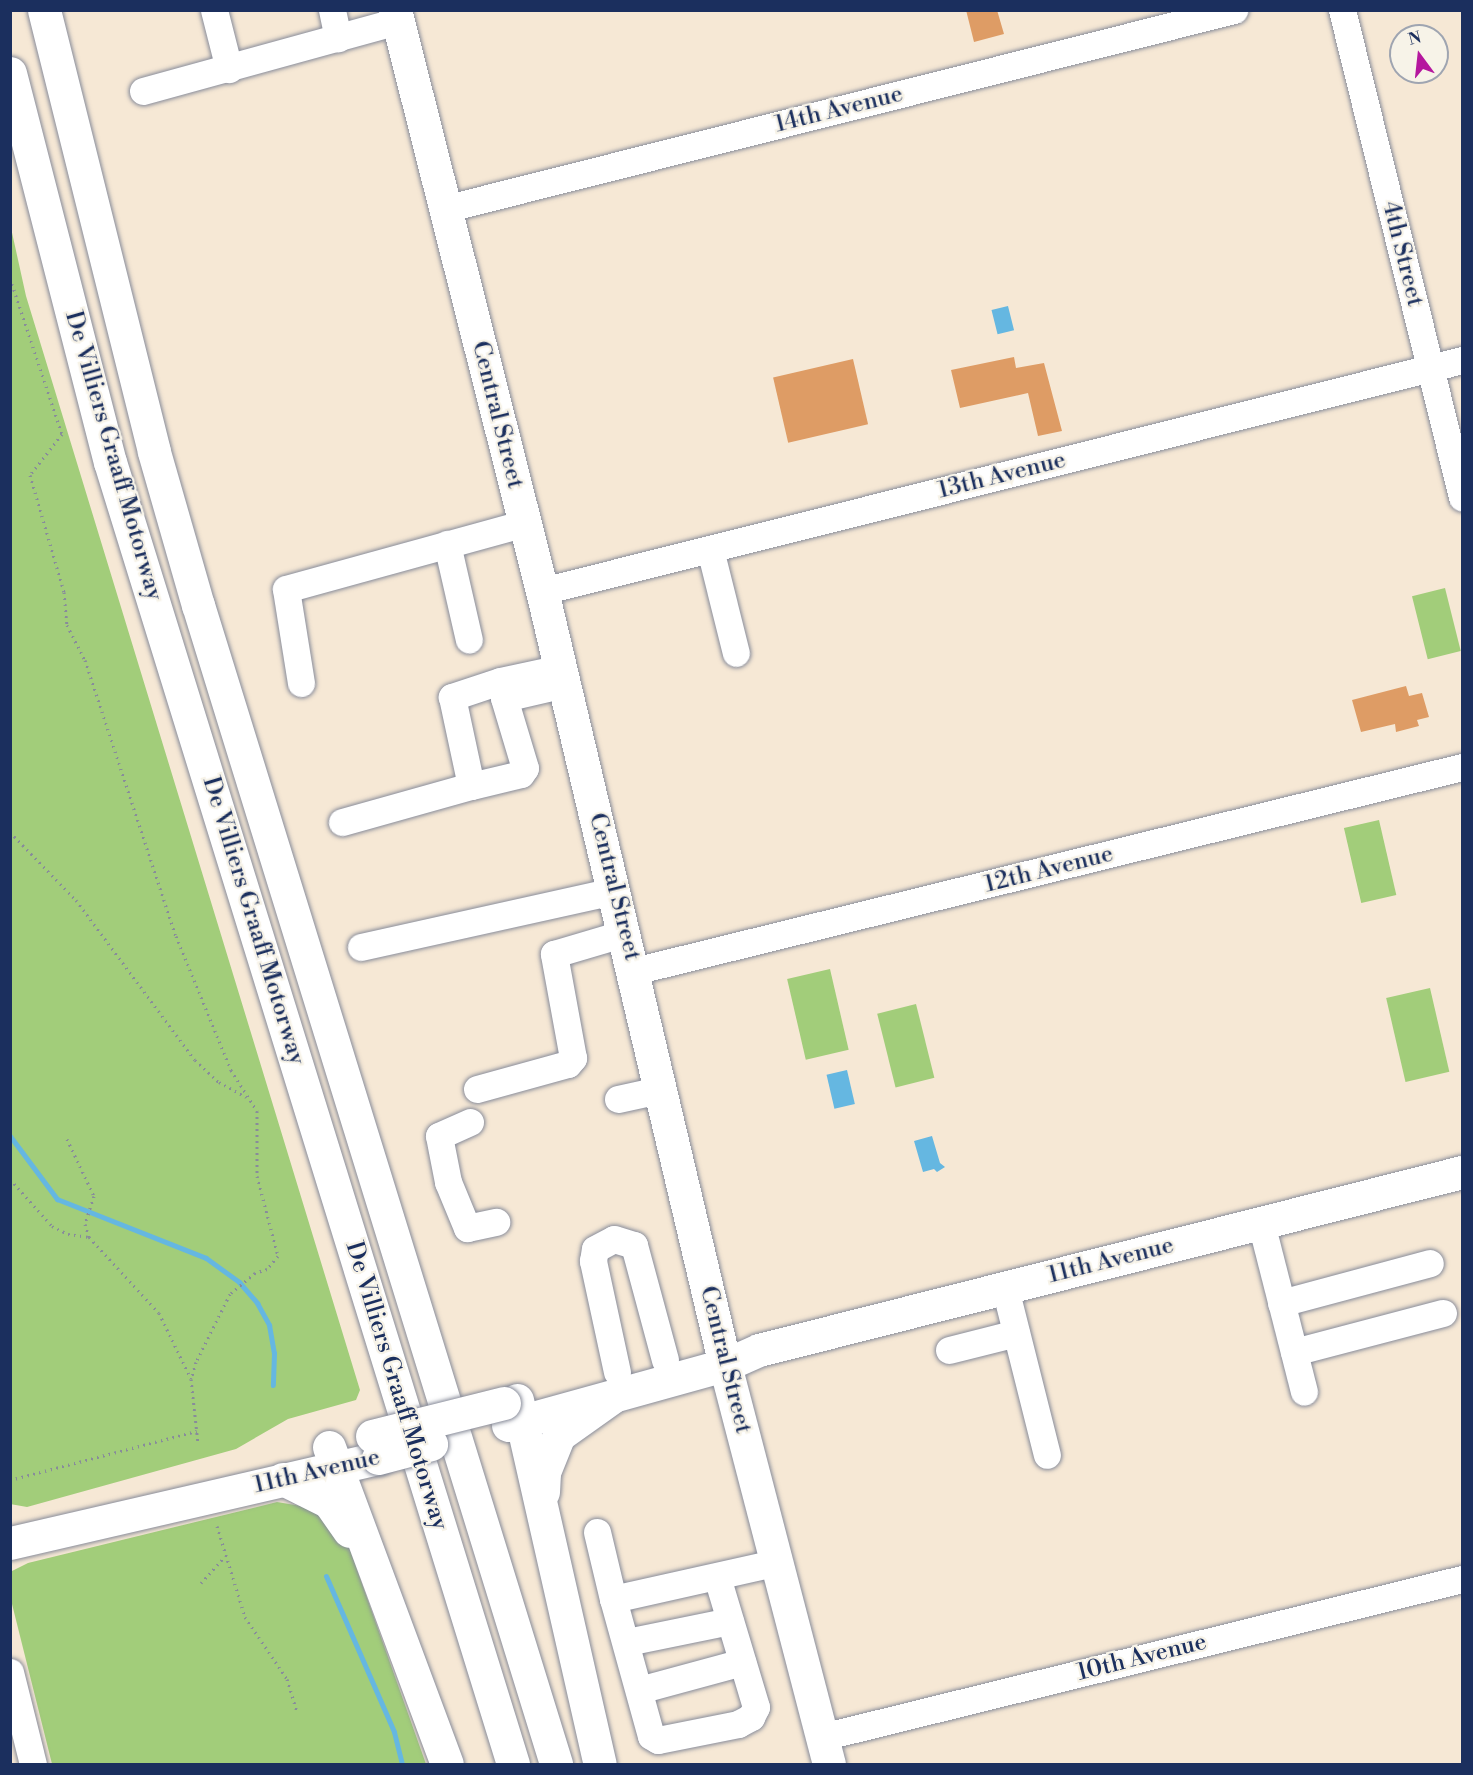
<!DOCTYPE html>
<html>
<head>
<meta charset="utf-8">
<style>
  body { margin:0 }
  #map { position:relative; width:1473px; height:1775px; overflow:hidden; background:#f6e8d5; font-family:"Libre Bodoni",serif }
  div>[style] { position:absolute }
  .green>* { inset:0; background:#a2cd7a; transform-origin:0 0 }
  .water>* { inset:0; background:#65b7e1; transform-origin:0 0 }
  .stream>* { height:5px; margin:-2.5px; padding:0 2.5px; transform-origin:2.5px; border-radius:2.5px; background:#65b7e1 }
  .building>* { inset:0; background:#de9c65; transform-origin:0 0 }
  .path>* { height:3px; margin-top:-1.5px; transform-origin:0; background:repeating-linear-gradient(90deg,#888c9a 0 1.5px,transparent 0 6px) }
  .roads { filter:drop-shadow(0 0 2px #888c9a) drop-shadow(0 0 2px #888c9a) }
  .minor>* { height:27px; margin:-13.5px; padding:0 13.5px; transform-origin:13.5px; border-radius:13.5px; background:#fff }
  .major>* { height:33px; margin:-16.5px; padding:0 16.5px; transform-origin:16.5px; border-radius:16.5px; background:#fff }
  .highway>* { height:33px; margin:-16.5px; padding:0 16.5px; transform-origin:16.5px; border-radius:16.5px; background:#fff }
  .bridges { filter:drop-shadow(0 0 2px #888c9a) drop-shadow(0 0 2px #888c9a) }
  .major-bridge>* { height:33px; margin:-16.5px; padding:0 16.5px; transform-origin:16.5px; border-radius:16.5px; background:#fff }
  span { translate:-50% -50%; white-space:nowrap; text-align:center; line-height:1.15; -webkit-text-stroke:4.5px #f7f3e8; paint-order:stroke }
  .street-label { font-size:24px; color:#1b2f5e }
  .frame { position:absolute; inset:0; border:12px solid #1b2f5e; pointer-events:none }
  .north { position:absolute; left:1389px; top:24px; width:60px; height:60px; box-sizing:border-box; background:#f7f3e8; border:2px solid #9fa5b1; border-radius:50%; rotate:345deg; font-size:16px; font-weight:700; line-height:24px; text-align:center; color:#1b2f5e }
  .north::after { content:''; display:block; margin:auto; width:21px; height:27px; background:#b5179e; clip-path:polygon(50% 0,100% 100%,50% 72%,0 100%) }
</style>
</head>
<body>
<div id="map">
  <div class="green">
    <i style="clip-path:polygon(11px 228px,26px 296px,360px 1390px,356px 1400px,288px 1419px,236px 1449px,27px 1507px,10px 1504px)"></i>
    <i style="left:1445px;top:588px;width:65px;height:34px;rotate:76deg"></i>
    <i style="left:1379px;top:820px;width:77px;height:36px;rotate:77deg"></i>
    <i style="left:830px;top:969px;width:83px;height:44px;rotate:77deg"></i>
    <i style="left:1430px;top:988px;width:86px;height:45px;rotate:77deg"></i>
    <i style="left:916px;top:1004px;width:76px;height:40px;rotate:76deg"></i>
    <i style="clip-path:polygon(277px 1502px,319px 1509px,344px 1533px,426px 1764px,52px 1764px,11px 1600px,10px 1572px,28px 1563px)"></i>
  </div>
  <div class="water">
    <i style="left:1008px;top:306px;width:25px;height:17px;rotate:76deg"></i>
    <i style="left:847px;top:1070px;width:35px;height:21px;rotate:77deg"></i>
    <i style="clip-path:polygon(932px 1136px,940px 1163px,945px 1167px,937px 1172px,934px 1169px,923px 1172px,914px 1141px)"></i>
  </div>
  <div class="stream">
    <i style="left:10px;top:1136px;width:79px;rotate:53.3deg"></i>
    <i style="left:57px;top:1199px;width:160px;rotate:21.6deg"></i>
    <i style="left:206px;top:1258px;width:41px;rotate:36deg"></i>
    <i style="left:239px;top:1282px;width:28px;rotate:49deg"></i>
    <i style="left:257px;top:1303px;width:25px;rotate:61deg"></i>
    <i style="left:269px;top:1325px;width:28px;rotate:80deg"></i>
    <i style="left:274px;top:1353px;width:32px;rotate:92deg"></i>
    <i style="left:326px;top:1576px;width:170px;rotate:66.4deg"></i>
    <i style="left:394px;top:1732px;width:33px;rotate:76deg"></i>
  </div>
  <div class="building">
    <i style="clip-path:polygon(966px 10px,997px 10px,1004px 34px,974px 42px)"></i>
    <i style="clip-path:polygon(1014px 357px,1016px 368px,1044px 363px,1062px 431px,1038px 436px,1028px 393px,960px 408px,951px 370px)"></i>
    <i style="left:853px;top:359px;width:67px;height:82px;rotate:77deg"></i>
    <i style="clip-path:polygon(1406px 686px,1409px 696px,1422px 693px,1429px 717px,1417px 720px,1419px 726px,1396px 732px,1395px 724px,1361px 732px,1352px 700px)"></i>
  </div>
  <div class="path">
    <i style="left:10px;top:278px;width:164px;rotate:71.6deg"></i>
    <i style="left:62px;top:434px;width:52px;rotate:128deg"></i>
    <i style="left:30px;top:475px;width:122px;rotate:73.8deg"></i>
    <i style="left:64px;top:592px;width:33px;rotate:85deg"></i>
    <i style="left:67px;top:625px;width:39px;rotate:63deg"></i>
    <i style="left:85px;top:660px;width:291px;rotate:71.8deg"></i>
    <i style="left:176px;top:936px;width:145px;rotate:67.7deg"></i>
    <i style="left:231px;top:1070px;width:49px;rotate:57.6deg"></i>
    <i style="left:257px;top:1111px;width:65px;rotate:90deg"></i>
    <i style="left:257px;top:1176px;width:83px;rotate:75.3deg"></i>
    <i style="left:278px;top:1256px;width:17px;rotate:130deg"></i>
    <i style="left:267px;top:1269px;width:13px;rotate:162deg"></i>
    <i style="left:255px;top:1273px;width:33px;rotate:140deg"></i>
    <i style="left:230px;top:1294px;width:76px;rotate:116.6deg"></i>
    <i style="left:196px;top:1362px;width:18px;rotate:106deg"></i>
    <i style="left:191px;top:1379px;width:64px;rotate:83.8deg"></i>
    <i style="left:10px;top:832px;width:95px;rotate:45.9deg"></i>
    <i style="left:76px;top:900px;width:199px;rotate:53.4deg"></i>
    <i style="left:195px;top:1060px;width:33px;rotate:43deg"></i>
    <i style="left:219px;top:1082px;width:31px;rotate:29deg"></i>
    <i style="left:67px;top:1139px;width:63px;rotate:64.7deg"></i>
    <i style="left:94px;top:1196px;width:29px;rotate:108deg"></i>
    <i style="left:85px;top:1224px;width:14px;rotate:73deg"></i>
    <i style="left:89px;top:1237px;width:103px;rotate:47.4deg"></i>
    <i style="left:159px;top:1313px;width:73px;rotate:64.1deg"></i>
    <i style="left:10px;top:1179px;width:63px;rotate:48.2deg"></i>
    <i style="left:52px;top:1226px;width:18px;rotate:27deg"></i>
    <i style="left:68px;top:1234px;width:21px;rotate:8deg"></i>
    <i style="left:10px;top:1480px;width:193px;rotate:-14.7deg"></i>
    <i style="left:217px;top:1526px;width:95px;rotate:72.9deg"></i>
    <i style="left:245px;top:1617px;width:75px;rotate:55.9deg"></i>
    <i style="left:287px;top:1679px;width:34px;rotate:73deg"></i>
    <i style="left:201px;top:1583px;width:36px;rotate:-48deg"></i>
  </div>
  <div class="roads">
    <div class="minor">
      <i style="left:214px;top:10px;width:61px;rotate:75.7deg"></i>
      <i style="left:332px;top:10px;width:29px;rotate:78deg"></i>
      <i style="left:1342px;top:10px;width:502px;rotate:76.16deg"></i>
      <i style="left:143px;top:91px;width:263px;rotate:-15.4deg"></i>
      <i style="left:444px;top:209px;width:815px;rotate:-14.14deg"></i>
      <i style="left:447px;top:544px;width:98px;rotate:77.1deg"></i>
      <i style="left:710px;top:549px;width:107px;rotate:76deg"></i>
      <i style="left:542px;top:591px;width:949px;rotate:-14.09deg"></i>
      <i style="left:561px;top:668px;width:62px;rotate:168deg"></i>
      <i style="left:500px;top:681px;width:51px;rotate:161.6deg"></i>
      <i style="left:452px;top:697px;width:91px;rotate:77.9deg"></i>
      <i style="left:471px;top:786px;width:51px;rotate:-13.5deg"></i>
      <i style="left:521px;top:774px;width:7px;rotate:-56deg"></i>
      <i style="left:525px;top:768px;width:73px;rotate:-106.7deg"></i>
      <i style="left:504px;top:698px;width:63px;rotate:-12.9deg"></i>
      <i style="left:301px;top:683px;width:95px;rotate:-99.1deg"></i>
      <i style="left:286px;top:589px;width:248px;rotate:-15.4deg"></i>
      <i style="left:342px;top:822px;width:134px;rotate:-15.6deg"></i>
      <i style="left:361px;top:947px;width:259px;rotate:-12.5deg"></i>
      <i style="left:634px;top:971px;width:853px;rotate:-13.84deg"></i>
      <i style="left:477px;top:1089px;width:94px;rotate:-15.4deg"></i>
      <i style="left:568px;top:1064px;width:8px;rotate:-50deg"></i>
      <i style="left:573px;top:1058px;width:106px;rotate:-100.4deg"></i>
      <i style="left:554px;top:954px;width:74px;rotate:-16.5deg"></i>
      <i style="left:618px;top:1099px;width:42px;rotate:-12.4deg"></i>
      <i style="left:470px;top:1122px;width:34px;rotate:156deg"></i>
      <i style="left:439px;top:1136px;width:47px;rotate:78.9deg"></i>
      <i style="left:448px;top:1182px;width:50px;rotate:67.6deg"></i>
      <i style="left:467px;top:1228px;width:30px;rotate:-12deg"></i>
      <i style="left:1261px;top:1223px;width:174px;rotate:75.7deg"></i>
      <i style="left:1005px;top:1288px;width:172px;rotate:75.9deg"></i>
      <i style="left:1281px;top:1303px;width:154px;rotate:-15deg"></i>
      <i style="left:949px;top:1350px;width:69px;rotate:-14.2deg"></i>
      <i style="left:1294px;top:1352px;width:154px;rotate:-14.7deg"></i>
      <i style="left:617px;top:1372px;width:114px;rotate:-102.2deg"></i>
      <i style="left:593px;top:1261px;width:12px;rotate:-81deg"></i>
      <i style="left:595px;top:1249px;width:21px;rotate:-28deg"></i>
      <i style="left:614px;top:1239px;width:21px;rotate:17deg"></i>
      <i style="left:634px;top:1245px;width:119px;rotate:74.9deg"></i>
      <i style="left:597px;top:1532px;width:69px;rotate:76.6deg"></i>
      <i style="left:613px;top:1599px;width:169px;rotate:-12.6deg"></i>
      <i style="left:613px;top:1599px;width:142px;rotate:74.5deg"></i>
      <i style="left:651px;top:1736px;width:8px;rotate:30deg"></i>
      <i style="left:658px;top:1740px;width:82px;rotate:-11.3deg"></i>
      <i style="left:738px;top:1724px;width:15px;rotate:-28deg"></i>
      <i style="left:751px;top:1717px;width:11px;rotate:-63deg"></i>
      <i style="left:756px;top:1707px;width:136px;rotate:-106.7deg"></i>
      <i style="left:627px;top:1642px;width:105px;rotate:-11.5deg"></i>
      <i style="left:10px;top:1672px;width:95px;rotate:76deg"></i>
      <i style="left:639px;top:1690px;width:107px;rotate:-15.2deg"></i>
      <i style="left:822px;top:1737px;width:659px;rotate:-13.87deg"></i>
    </div>
    <div class="major">
      <i style="left:395px;top:10px;width:599px;rotate:75.8deg"></i>
      <i style="left:542px;top:591px;width:795px;rotate:76.7deg"></i>
      <i style="left:725px;top:1365px;width:412px;rotate:75.4deg"></i>
      <i style="left:508px;top:1425px;width:225px;rotate:-15.5deg"></i>
      <i style="left:725px;top:1365px;width:37px;rotate:-24deg"></i>
      <i style="left:759px;top:1350px;width:725px;rotate:-14.21deg"></i>
      <i style="left:10px;top:1543px;width:378px;rotate:-13deg"></i>
    </div>
    <div class="highway">
      <i style="left:44px;top:10px;width:455px;rotate:76deg"></i>
      <i style="left:154px;top:452px;width:159px;rotate:74deg"></i>
      <i style="left:198px;top:605px;width:1213px;rotate:72.83deg"></i>
      <i style="left:10px;top:73px;width:402px;rotate:75.6deg"></i>
      <i style="left:110px;top:462px;width:1363px;rotate:72.8deg"></i>
      <i style="left:517px;top:1400px;width:373px;rotate:77.2deg"></i>
      <i style="left:329px;top:1447px;width:338px;rotate:69.6deg"></i>
      <i style="left:283px;top:1479px;width:51px;rotate:26.6deg"></i>
      <i style="left:329px;top:1502px;width:35px;rotate:55deg"></i>
      <i style="left:543px;top:1492px;width:20px;rotate:-87deg"></i>
      <i style="left:544px;top:1472px;width:40px;rotate:-68deg"></i>
      <i style="left:559px;top:1435px;width:64px;rotate:-35.4deg"></i>
    </div>
  </div>
  <div class="bridges">
    <div class="major-bridge">
      <i style="left:372px;top:1436px;width:136px;rotate:-14deg"></i>
      <i style="left:378px;top:1458px;width:55px;rotate:-14.8deg"></i>
    </div>
  </div>
  <div class="street-label">
    <span style="left:839px;top:110px;rotate:-14deg">14th Avenue</span>
    <span style="left:1402px;top:254px;rotate:76deg">4th Street</span>
    <span style="left:497px;top:415px;rotate:76deg">Central Street</span>
    <span style="left:113px;top:456px;rotate:74deg">De Villiers Graaff Motorway</span>
    <span style="left:1002px;top:476px;rotate:-14deg">13th Avenue</span>
    <span style="left:1049px;top:870px;rotate:-14deg">12th Avenue</span>
    <span style="left:614px;top:887px;rotate:76deg">Central Street</span>
    <span style="left:253px;top:921px;rotate:73deg">De Villiers Graaff Motorway</span>
    <span style="left:1111px;top:1261px;rotate:-14deg">11th Avenue</span>
    <span style="left:725px;top:1360px;rotate:76deg">Central Street</span>
    <span style="left:396px;top:1386px;rotate:73deg">De Villiers Graaff Motorway</span>
    <span style="left:317px;top:1472px;rotate:-13deg">11th Avenue</span>
    <span style="left:1142px;top:1658px;rotate:-14deg">10th Avenue</span>
  </div>
  <div class="frame"></div>
  <div class="north">N</div>
</div>
</body>
</html>
